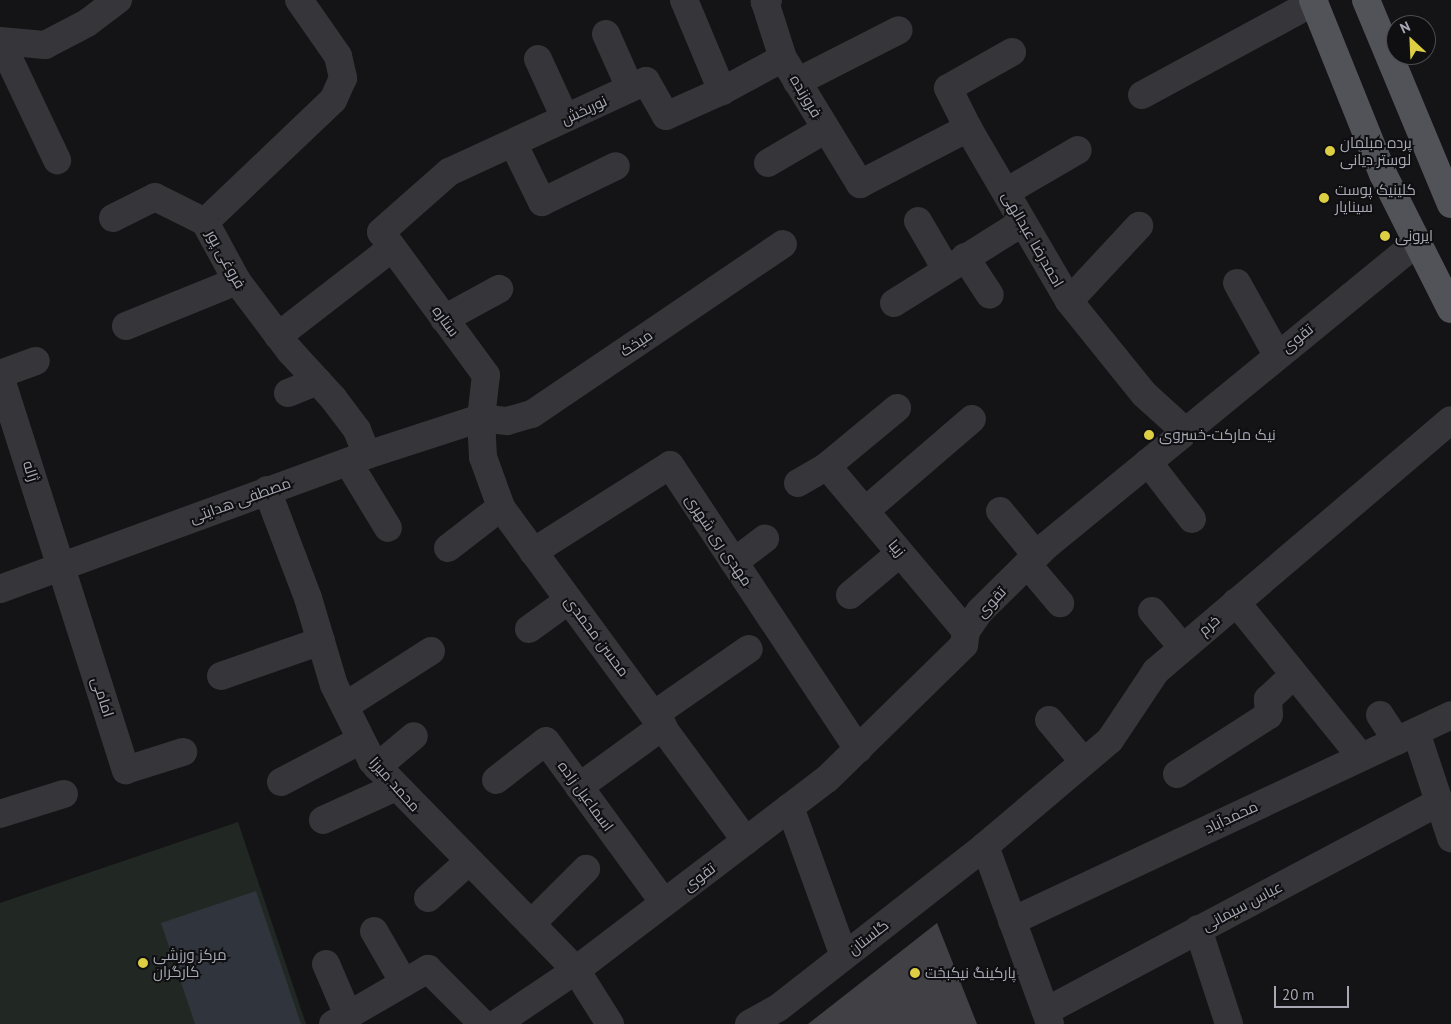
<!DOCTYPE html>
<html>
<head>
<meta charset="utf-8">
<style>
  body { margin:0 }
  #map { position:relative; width:1451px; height:1024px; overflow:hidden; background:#141416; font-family:"PT Sans",Cairo,sans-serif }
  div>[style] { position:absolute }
  .green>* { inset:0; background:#212823 }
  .water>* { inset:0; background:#2f343d }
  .building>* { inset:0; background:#414145 }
  .minor>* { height:28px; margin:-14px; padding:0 14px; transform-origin:14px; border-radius:14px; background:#36363a }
  .major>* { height:28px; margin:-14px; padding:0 14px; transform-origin:14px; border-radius:14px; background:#525259 }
  .dots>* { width:14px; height:14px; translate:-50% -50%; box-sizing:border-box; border:2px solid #0f0f11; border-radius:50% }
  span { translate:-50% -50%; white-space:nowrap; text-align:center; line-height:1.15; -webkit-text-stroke:4px #0f0f11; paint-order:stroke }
  .street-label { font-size:15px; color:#a7a8b4 }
  .poi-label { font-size:15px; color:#a7a8b4 }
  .left { translate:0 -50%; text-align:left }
  .north { position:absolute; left:1386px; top:15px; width:50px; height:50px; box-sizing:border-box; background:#0f0f11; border:1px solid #4c4c52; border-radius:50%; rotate:335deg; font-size:14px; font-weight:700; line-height:20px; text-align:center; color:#a7a8b4 }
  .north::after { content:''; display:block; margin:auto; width:18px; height:22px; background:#ddce44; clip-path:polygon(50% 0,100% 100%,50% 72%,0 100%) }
  .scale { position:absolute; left:1274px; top:986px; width:75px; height:22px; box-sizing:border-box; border:2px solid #a7a8b4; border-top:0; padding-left:6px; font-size:15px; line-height:18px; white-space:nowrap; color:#a7a8b4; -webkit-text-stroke:4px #0f0f11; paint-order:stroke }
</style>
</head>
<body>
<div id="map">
  <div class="green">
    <i style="clip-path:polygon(238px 822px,306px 1024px,0 1024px,0 903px)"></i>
  </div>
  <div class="water">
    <i style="clip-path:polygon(256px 891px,301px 1024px,195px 1024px,161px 923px)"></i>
  </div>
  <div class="building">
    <i style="clip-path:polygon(937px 923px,977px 1024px,808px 1024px)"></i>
  </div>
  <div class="minor">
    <i style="left:299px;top:0;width:68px;rotate:55.1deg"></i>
    <i style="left:338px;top:56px;width:23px;rotate:77deg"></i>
    <i style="left:343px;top:78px;width:24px;rotate:114deg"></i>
    <i style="left:333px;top:100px;width:177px;rotate:136.4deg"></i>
    <i style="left:205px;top:222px;width:67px;rotate:61.5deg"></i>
    <i style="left:237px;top:281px;width:88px;rotate:52.9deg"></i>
    <i style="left:290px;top:351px;width:64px;rotate:47.5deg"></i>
    <i style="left:333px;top:398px;width:40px;rotate:53deg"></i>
    <i style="left:357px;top:430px;width:27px;rotate:68deg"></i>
    <i style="left:684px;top:0;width:99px;rotate:67.3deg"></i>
    <i style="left:768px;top:0;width:4px;rotate:146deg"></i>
    <i style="left:765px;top:2px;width:59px;rotate:72.2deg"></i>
    <i style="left:783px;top:58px;width:148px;rotate:58.6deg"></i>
    <i style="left:860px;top:184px;width:122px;rotate:-27.4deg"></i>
    <i style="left:606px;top:34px;width:59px;rotate:66deg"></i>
    <i style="left:0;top:41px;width:45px;rotate:5.1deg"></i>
    <i style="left:45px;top:45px;width:47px;rotate:-27.6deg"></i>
    <i style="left:87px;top:23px;width:39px;rotate:-37deg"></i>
    <i style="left:1px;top:42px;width:131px;rotate:64.6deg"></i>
    <i style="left:1012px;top:52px;width:73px;rotate:150.6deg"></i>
    <i style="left:948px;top:88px;width:45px;rotate:63.4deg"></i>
    <i style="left:968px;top:128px;width:200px;rotate:59.7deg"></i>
    <i style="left:1069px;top:301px;width:119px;rotate:51.1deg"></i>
    <i style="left:1144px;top:394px;width:55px;rotate:42.1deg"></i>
    <i style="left:538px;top:59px;width:65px;rotate:65.4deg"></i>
    <i style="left:797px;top:82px;width:114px;rotate:-27deg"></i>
    <i style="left:1142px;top:95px;width:196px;rotate:-28.4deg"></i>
    <i style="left:513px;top:143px;width:66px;rotate:63.8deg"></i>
    <i style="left:542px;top:202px;width:82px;rotate:-25.9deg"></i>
    <i style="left:768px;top:163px;width:67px;rotate:-30.4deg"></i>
    <i style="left:1006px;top:192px;width:83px;rotate:-30.3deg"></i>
    <i style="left:113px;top:218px;width:47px;rotate:-26.6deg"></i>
    <i style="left:155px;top:197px;width:56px;rotate:26.6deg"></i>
    <i style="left:918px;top:221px;width:56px;rotate:59.7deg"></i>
    <i style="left:965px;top:257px;width:45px;rotate:56.7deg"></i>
    <i style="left:1237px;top:283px;width:82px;rotate:60.9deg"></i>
    <i style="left:1069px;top:301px;width:103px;rotate:-47deg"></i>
    <i style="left:894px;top:303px;width:152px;rotate:-32.1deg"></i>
    <i style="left:444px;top:319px;width:63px;rotate:-28.6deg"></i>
    <i style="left:126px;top:326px;width:120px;rotate:-22.1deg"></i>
    <i style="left:278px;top:336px;width:144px;rotate:-37.7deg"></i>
    <i style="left:0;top:374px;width:38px;rotate:-20deg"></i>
    <i style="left:0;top:376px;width:414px;rotate:72.3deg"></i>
    <i style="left:126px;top:770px;width:60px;rotate:-17.5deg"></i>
    <i style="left:288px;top:393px;width:32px;rotate:-22deg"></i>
    <i style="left:348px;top:462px;width:77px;rotate:58.8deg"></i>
    <i style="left:1148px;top:462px;width:72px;rotate:52.3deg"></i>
    <i style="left:827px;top:466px;width:216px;rotate:49.9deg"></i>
    <i style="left:798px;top:483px;width:34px;rotate:-30deg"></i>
    <i style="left:827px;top:466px;width:91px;rotate:-39.6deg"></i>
    <i style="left:267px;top:490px;width:116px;rotate:69.2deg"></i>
    <i style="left:308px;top:598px;width:91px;rotate:73.4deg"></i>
    <i style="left:334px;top:685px;width:85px;rotate:63.4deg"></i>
    <i style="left:372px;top:761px;width:292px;rotate:45.7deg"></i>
    <i style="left:576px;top:970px;width:64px;rotate:57.8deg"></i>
    <i style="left:865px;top:511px;width:141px;rotate:-40.7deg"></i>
    <i style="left:1000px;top:511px;width:57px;rotate:50.7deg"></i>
    <i style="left:448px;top:548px;width:67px;rotate:-37.7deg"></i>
    <i style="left:533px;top:552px;width:162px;rotate:-32.4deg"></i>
    <i style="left:670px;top:465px;width:341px;rotate:56.5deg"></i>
    <i style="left:734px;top:562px;width:39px;rotate:-37deg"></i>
    <i style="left:1028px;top:565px;width:50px;rotate:49.9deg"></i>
    <i style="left:0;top:589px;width:391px;rotate:-20.1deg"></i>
    <i style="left:367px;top:455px;width:120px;rotate:-18deg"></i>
    <i style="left:481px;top:418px;width:26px;rotate:7deg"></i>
    <i style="left:507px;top:421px;width:26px;rotate:-16deg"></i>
    <i style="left:532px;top:414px;width:303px;rotate:-34.1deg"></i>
    <i style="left:850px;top:595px;width:65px;rotate:-40deg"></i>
    <i style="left:1236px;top:602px;width:199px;rotate:51.1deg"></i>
    <i style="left:1152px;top:611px;width:48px;rotate:50deg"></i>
    <i style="left:529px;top:629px;width:49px;rotate:-35.9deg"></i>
    <i style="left:221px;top:676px;width:106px;rotate:-19.3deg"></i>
    <i style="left:345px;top:706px;width:102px;rotate:-32.6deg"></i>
    <i style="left:655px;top:714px;width:114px;rotate:-34.7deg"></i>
    <i style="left:1380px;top:715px;width:31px;rotate:57deg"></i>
    <i style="left:1049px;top:720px;width:53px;rotate:50.3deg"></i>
    <i style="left:1416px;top:732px;width:112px;rotate:71.7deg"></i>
    <i style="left:377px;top:767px;width:48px;rotate:-40deg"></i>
    <i style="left:1177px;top:774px;width:109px;rotate:-32.7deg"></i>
    <i style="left:1269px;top:715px;width:16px;rotate:-94deg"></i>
    <i style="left:1268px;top:699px;width:35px;rotate:-43deg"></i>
    <i style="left:496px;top:780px;width:63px;rotate:-38deg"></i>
    <i style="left:546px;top:741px;width:200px;rotate:53.9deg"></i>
    <i style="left:281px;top:782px;width:90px;rotate:-27.7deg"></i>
    <i style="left:579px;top:787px;width:104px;rotate:-36deg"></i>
    <i style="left:790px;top:807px;width:158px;rotate:70.1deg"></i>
    <i style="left:0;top:814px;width:67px;rotate:-17.4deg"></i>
    <i style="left:323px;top:820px;width:80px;rotate:-24.3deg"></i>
    <i style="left:746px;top:841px;width:414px;rotate:-126.3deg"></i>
    <i style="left:501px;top:507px;width:53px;rotate:-109.8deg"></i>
    <i style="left:483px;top:457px;width:39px;rotate:-93deg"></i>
    <i style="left:481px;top:418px;width:43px;rotate:-83.4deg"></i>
    <i style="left:486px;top:375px;width:177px;rotate:-126.3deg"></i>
    <i style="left:381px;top:232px;width:91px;rotate:-41.4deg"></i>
    <i style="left:449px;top:172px;width:217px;rotate:-24.8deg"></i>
    <i style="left:646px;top:81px;width:40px;rotate:60.3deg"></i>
    <i style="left:666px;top:116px;width:61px;rotate:-24.1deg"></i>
    <i style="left:722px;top:91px;width:69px;rotate:-28.4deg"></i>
    <i style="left:985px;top:846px;width:189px;rotate:69.9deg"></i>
    <i style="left:428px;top:898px;width:54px;rotate:-42deg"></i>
    <i style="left:1012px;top:921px;width:485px;rotate:-25.1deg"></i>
    <i style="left:531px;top:924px;width:78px;rotate:-45deg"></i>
    <i style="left:1198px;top:929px;width:100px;rotate:71.9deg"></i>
    <i style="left:374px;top:931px;width:60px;rotate:60deg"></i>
    <i style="left:326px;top:964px;width:56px;rotate:66.7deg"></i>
    <i style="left:1046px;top:1011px;width:445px;rotate:-28deg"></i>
    <i style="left:333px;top:1024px;width:110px;rotate:-30.1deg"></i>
    <i style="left:428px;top:969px;width:78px;rotate:45deg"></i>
    <i style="left:496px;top:1024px;width:97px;rotate:-34deg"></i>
    <i style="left:576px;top:970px;width:315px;rotate:-37.3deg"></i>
    <i style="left:827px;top:779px;width:192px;rotate:-44.4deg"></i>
    <i style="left:964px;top:645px;width:14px;rotate:-82deg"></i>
    <i style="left:966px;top:631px;width:24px;rotate:-55deg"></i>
    <i style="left:980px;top:611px;width:93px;rotate:-44.6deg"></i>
    <i style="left:1046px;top:546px;width:480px;rotate:-39.3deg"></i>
    <i style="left:749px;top:1024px;width:33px;rotate:-29deg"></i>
    <i style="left:778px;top:1008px;width:263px;rotate:-38deg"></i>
    <i style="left:985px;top:846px;width:164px;rotate:-40.3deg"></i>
    <i style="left:1110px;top:740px;width:83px;rotate:-56.3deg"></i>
    <i style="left:1156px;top:671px;width:387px;rotate:-40.4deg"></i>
  </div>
  <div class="major">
    <i style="left:1313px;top:0;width:188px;rotate:68.1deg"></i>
    <i style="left:1383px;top:174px;width:151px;rotate:63.3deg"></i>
    <i style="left:1366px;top:0;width:221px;rotate:67.4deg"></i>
  </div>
  <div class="dots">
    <i style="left:1330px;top:151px;background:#ddce44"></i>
    <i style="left:1324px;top:198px;background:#ddce44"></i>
    <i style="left:1385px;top:236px;background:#ddce44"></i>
    <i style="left:1149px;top:435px;background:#ddce44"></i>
    <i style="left:143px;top:963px;background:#ddce44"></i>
    <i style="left:915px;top:973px;background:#ddce44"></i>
  </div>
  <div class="street-label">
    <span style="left:806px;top:96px;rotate:59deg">فروزنده</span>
    <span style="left:584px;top:110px;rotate:-25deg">نوربخش</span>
    <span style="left:1033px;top:239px;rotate:60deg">احمدرضا عبدالهی</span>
    <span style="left:226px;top:259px;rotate:61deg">فروغی پور</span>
    <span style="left:446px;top:321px;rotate:54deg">ستاره</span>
    <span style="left:1297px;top:338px;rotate:-39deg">تقوی</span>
    <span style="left:636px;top:343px;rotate:-34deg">میخک</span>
    <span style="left:31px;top:471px;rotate:72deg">ژاله</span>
    <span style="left:240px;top:500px;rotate:-20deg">مصطفی هدایتی</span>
    <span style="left:719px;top:540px;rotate:56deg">مهدی ری شهری</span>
    <span style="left:897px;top:548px;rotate:50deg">زیبا</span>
    <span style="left:991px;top:602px;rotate:-47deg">تقوی</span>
    <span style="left:1209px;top:625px;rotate:-40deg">خرم</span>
    <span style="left:597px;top:636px;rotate:53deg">محسن محمدی</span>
    <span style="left:103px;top:697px;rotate:72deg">امامی</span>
    <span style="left:395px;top:784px;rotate:48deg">محمد میرزا</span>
    <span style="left:586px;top:796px;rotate:54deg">اسماعیل زاده</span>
    <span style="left:1231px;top:817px;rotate:-25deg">محمدآباد</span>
    <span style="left:699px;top:877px;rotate:-37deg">تقوی</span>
    <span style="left:1242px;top:906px;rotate:-28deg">عباس سیمانی</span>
    <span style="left:868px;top:937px;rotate:-38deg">گلستان</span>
  </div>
  <div class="poi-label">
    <span class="left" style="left:1340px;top:151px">پرده مبلمان<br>لوستر دیانی</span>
    <span class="left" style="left:1335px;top:198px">کلینیک پوست<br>سینایار</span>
    <span class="left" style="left:1395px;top:236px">ایرونی</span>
    <span class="left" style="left:1159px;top:435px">نیک مارکت-خسروی</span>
    <span class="left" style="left:153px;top:963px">مرکز ورزشی<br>کارگران</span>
    <span class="left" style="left:925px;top:973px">پارکینگ نیکبخت</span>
  </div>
  <div class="north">N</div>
  <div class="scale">20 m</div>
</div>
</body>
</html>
